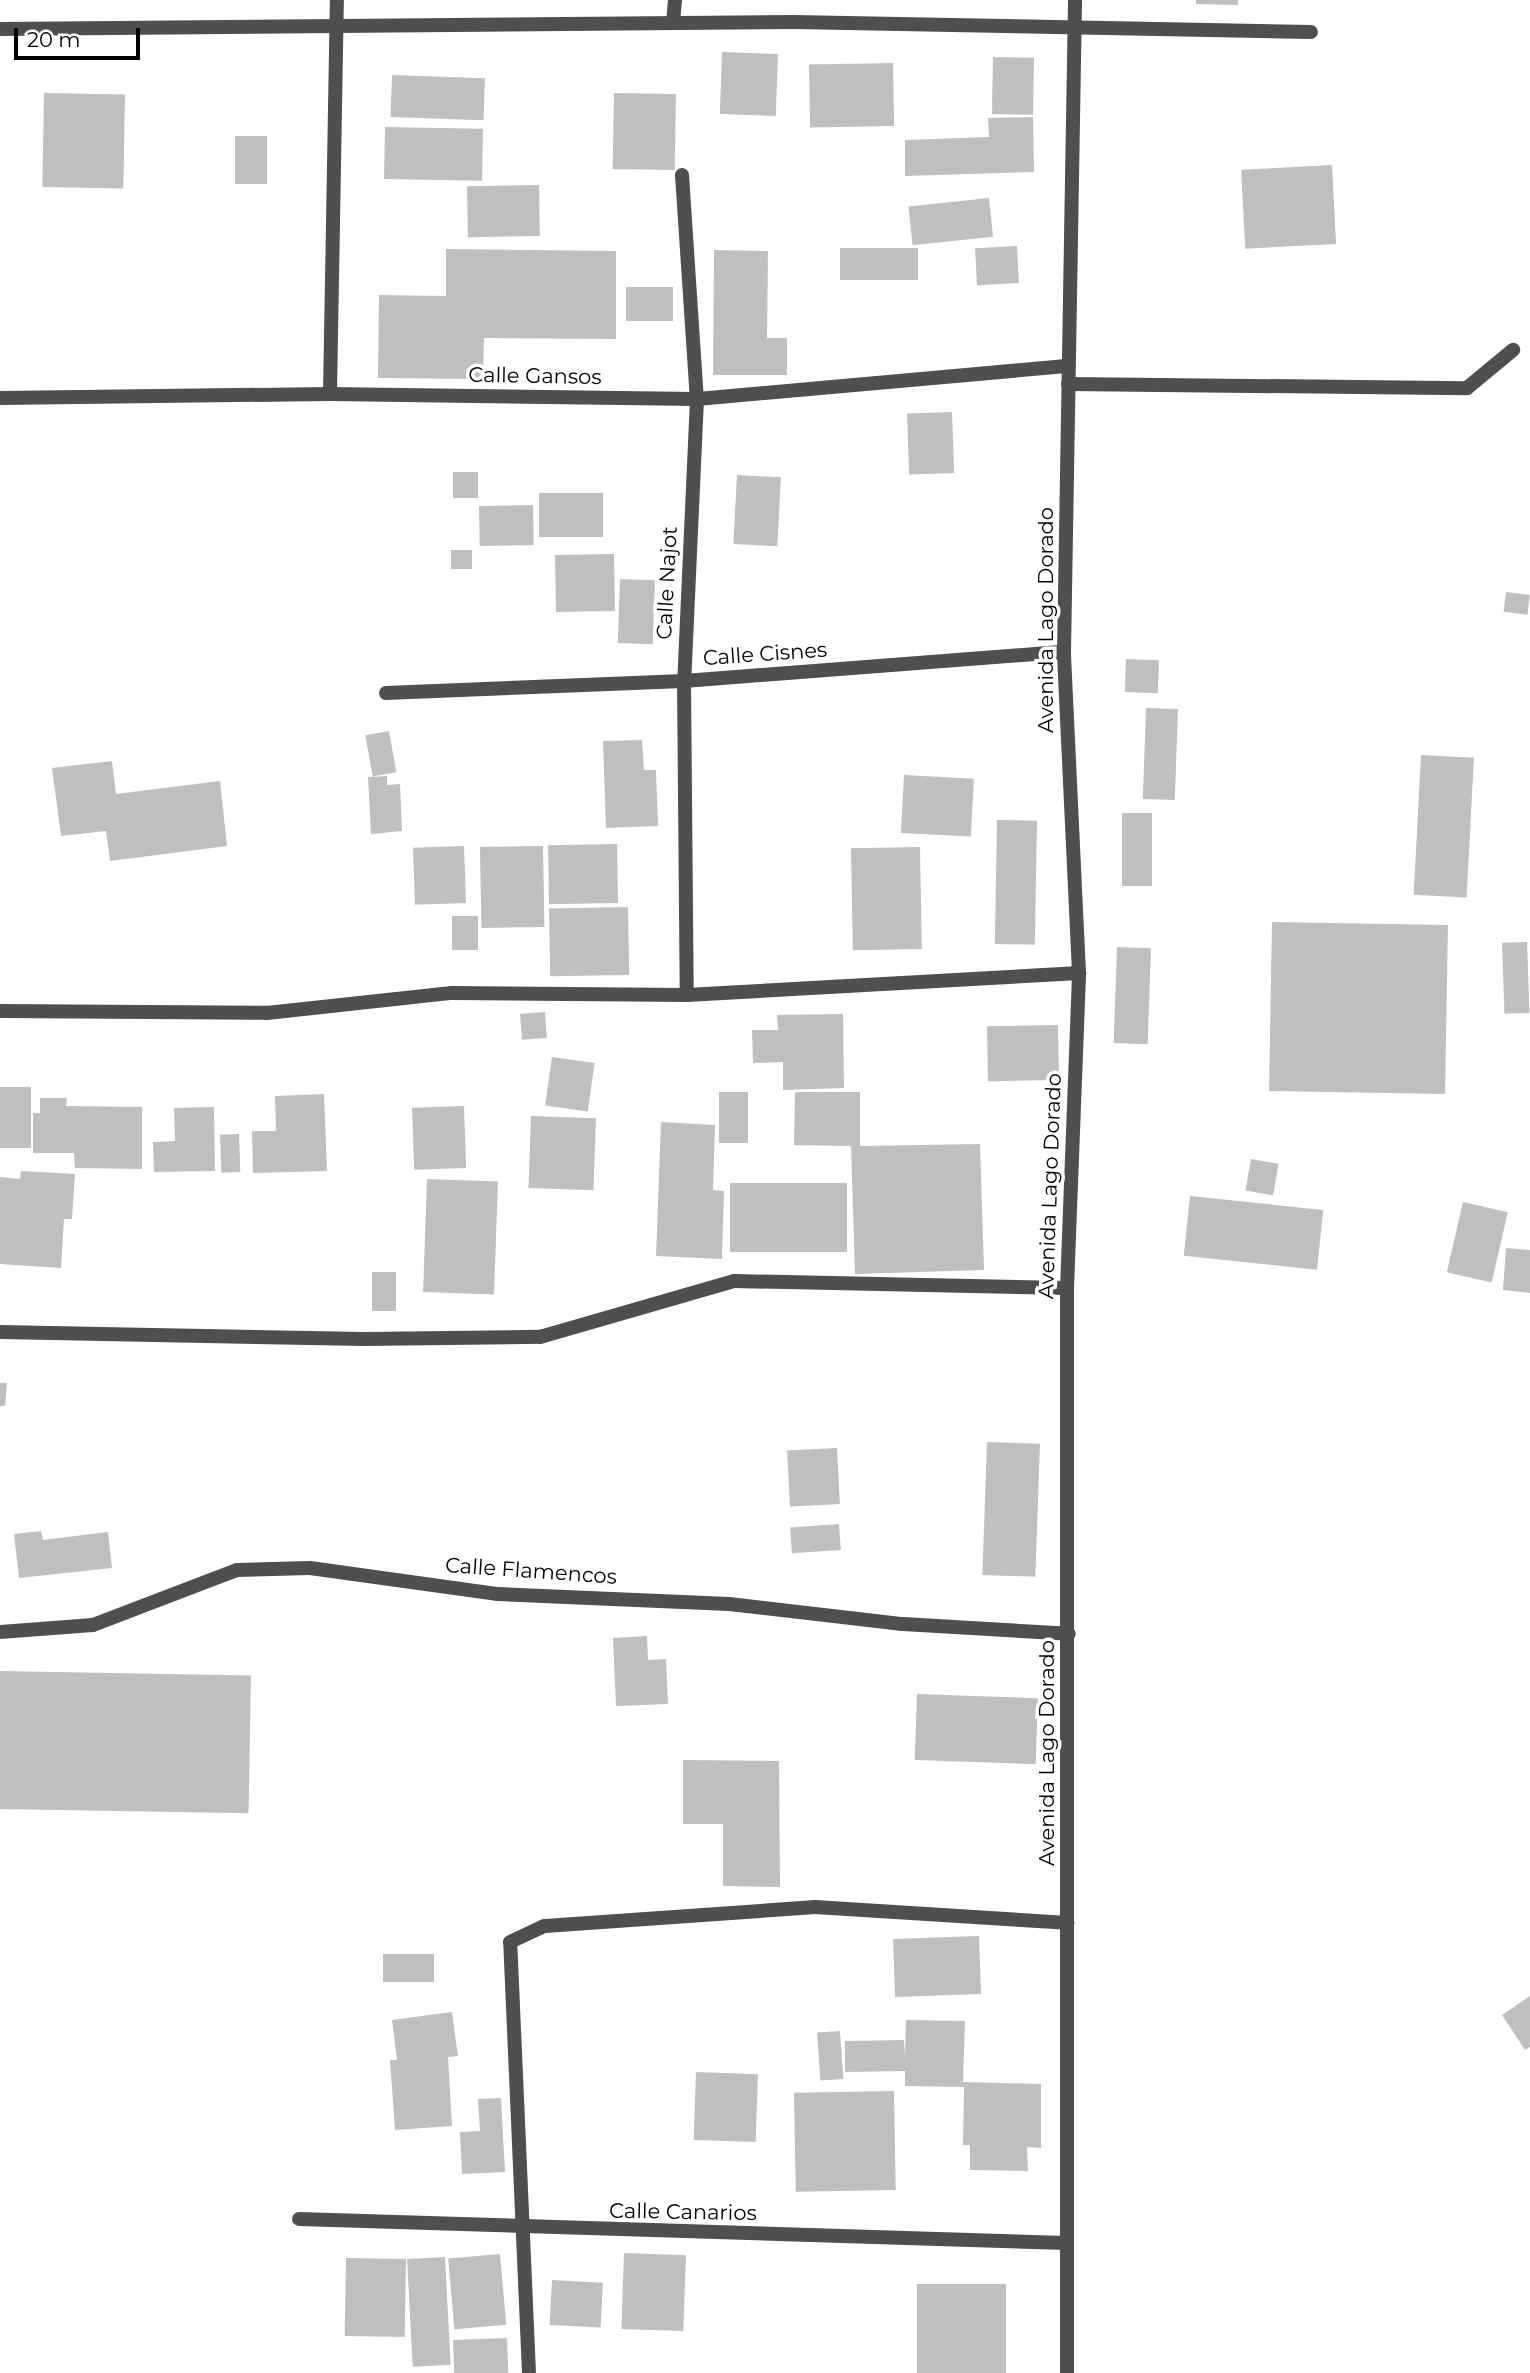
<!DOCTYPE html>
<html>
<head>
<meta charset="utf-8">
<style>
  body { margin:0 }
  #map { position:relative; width:1530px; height:2373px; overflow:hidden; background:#fff; font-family:Montserrat,sans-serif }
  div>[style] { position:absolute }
  .building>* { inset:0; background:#bfbfbf; transform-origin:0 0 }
  .service>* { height:14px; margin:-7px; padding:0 7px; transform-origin:7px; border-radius:7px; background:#4f4f4f }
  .minor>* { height:14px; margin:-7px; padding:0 7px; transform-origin:7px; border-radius:7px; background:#4f4f4f }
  span { translate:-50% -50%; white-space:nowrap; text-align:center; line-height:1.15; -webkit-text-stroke:7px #fff; paint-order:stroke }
  .street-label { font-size:21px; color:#000 }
  .scale { position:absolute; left:14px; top:28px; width:126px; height:32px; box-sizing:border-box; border:4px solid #000; border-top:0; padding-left:9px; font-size:21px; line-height:24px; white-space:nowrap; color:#000; -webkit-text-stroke:5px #fff; paint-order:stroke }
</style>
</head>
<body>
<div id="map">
  <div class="building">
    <i style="clip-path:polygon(1196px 0,1238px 0,1238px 5px,1196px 4px)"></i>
    <i style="left:722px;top:52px;width:56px;height:62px;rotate:2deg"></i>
    <i style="left:993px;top:57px;width:41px;height:57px;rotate:1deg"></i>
    <i style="left:893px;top:63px;width:63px;height:84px;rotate:89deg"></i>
    <i style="left:392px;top:75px;width:93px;height:42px;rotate:2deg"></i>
    <i style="left:44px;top:93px;width:81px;height:94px;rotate:1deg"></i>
    <i style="left:614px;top:93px;width:62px;height:76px;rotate:1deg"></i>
    <i style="clip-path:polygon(1033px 117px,1034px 172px,905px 176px,905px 140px,989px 137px,988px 118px)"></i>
    <i style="left:385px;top:127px;width:98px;height:52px;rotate:1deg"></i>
    <i style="left:235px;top:136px;width:32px;height:48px"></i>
    <i style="left:1332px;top:165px;width:79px;height:91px;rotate:87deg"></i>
    <i style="left:539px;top:185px;width:51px;height:72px;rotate:89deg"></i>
    <i style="left:989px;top:198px;width:39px;height:81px;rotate:84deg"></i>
    <i style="left:1017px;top:246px;width:37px;height:42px;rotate:87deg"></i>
    <i style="left:840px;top:248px;width:78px;height:32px"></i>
    <i style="clip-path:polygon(446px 249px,616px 251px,616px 339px,484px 338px,483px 379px,378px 378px,379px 295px,446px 296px)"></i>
    <i style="clip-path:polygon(714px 250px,768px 251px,767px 338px,787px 338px,787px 375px,713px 375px)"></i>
    <i style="left:626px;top:287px;width:47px;height:34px"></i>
    <i style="left:952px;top:412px;width:61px;height:45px;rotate:88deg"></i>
    <i style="left:453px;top:472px;width:25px;height:26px"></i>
    <i style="left:737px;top:475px;width:44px;height:69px;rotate:3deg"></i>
    <i style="left:539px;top:493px;width:64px;height:44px"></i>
    <i style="left:533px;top:505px;width:40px;height:54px;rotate:89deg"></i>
    <i style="left:472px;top:550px;width:19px;height:21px;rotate:90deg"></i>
    <i style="left:614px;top:554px;width:57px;height:59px;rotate:89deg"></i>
    <i style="left:620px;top:579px;width:35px;height:64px;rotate:2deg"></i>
    <i style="left:1506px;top:592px;width:24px;height:20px;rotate:7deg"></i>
    <i style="left:1126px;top:659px;width:33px;height:33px;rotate:2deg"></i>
    <i style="left:1146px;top:708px;width:32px;height:91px;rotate:2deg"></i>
    <i style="left:389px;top:731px;width:42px;height:24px;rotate:80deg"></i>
    <i style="clip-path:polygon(642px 740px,644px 770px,656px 770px,658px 826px,606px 828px,603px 741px)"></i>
    <i style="left:1421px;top:755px;width:53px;height:140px;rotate:3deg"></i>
    <i style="clip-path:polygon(112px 761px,116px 794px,220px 781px,227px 846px,110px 861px,106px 831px,61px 836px,52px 768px)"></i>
    <i style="left:904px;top:775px;width:70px;height:58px;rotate:3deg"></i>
    <i style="clip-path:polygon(387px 776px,387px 785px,400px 784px,402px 831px,371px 834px,368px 777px)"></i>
    <i style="left:1122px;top:813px;width:30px;height:73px"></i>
    <i style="left:997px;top:820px;width:40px;height:124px;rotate:1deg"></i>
    <i style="left:617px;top:844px;width:59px;height:69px;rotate:89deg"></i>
    <i style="left:464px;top:846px;width:57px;height:51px;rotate:88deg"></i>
    <i style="left:543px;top:846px;width:81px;height:63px;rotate:89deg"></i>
    <i style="left:920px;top:847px;width:102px;height:69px;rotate:89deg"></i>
    <i style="left:628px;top:907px;width:68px;height:79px;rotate:89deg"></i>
    <i style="left:452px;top:916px;width:26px;height:34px"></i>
    <i style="left:1272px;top:922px;width:176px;height:169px;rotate:1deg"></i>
    <i style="left:1527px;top:942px;width:71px;height:25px;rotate:88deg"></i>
    <i style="left:1117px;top:947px;width:34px;height:96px;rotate:2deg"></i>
    <i style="left:545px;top:1012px;width:26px;height:25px;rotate:86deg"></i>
    <i style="clip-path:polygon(843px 1014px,844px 1088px,783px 1090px,783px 1062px,753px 1063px,752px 1030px,778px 1030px,777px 1015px)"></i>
    <i style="left:1058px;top:1025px;width:55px;height:71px;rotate:89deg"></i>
    <i style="left:552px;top:1057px;width:43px;height:49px;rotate:8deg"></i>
    <i style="left:0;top:1087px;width:31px;height:61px"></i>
    <i style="left:719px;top:1092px;width:29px;height:51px"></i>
    <i style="clip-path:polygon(795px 1092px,860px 1092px,860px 1146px,980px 1144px,984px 1270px,855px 1274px,851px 1146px,794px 1145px)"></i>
    <i style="clip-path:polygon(324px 1094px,327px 1171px,253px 1173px,252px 1131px,276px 1131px,275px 1096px)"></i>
    <i style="clip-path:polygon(40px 1098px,67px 1098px,66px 1106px,142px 1107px,142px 1169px,75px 1168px,74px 1153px,33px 1153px,33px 1113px,40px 1113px)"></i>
    <i style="left:464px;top:1106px;width:62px;height:52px;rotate:88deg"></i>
    <i style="clip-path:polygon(214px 1107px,215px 1171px,154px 1172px,153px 1142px,175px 1141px,174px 1108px)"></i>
    <i style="left:531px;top:1116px;width:65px;height:72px;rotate:2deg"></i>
    <i style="clip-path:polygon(661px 1122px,715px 1125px,713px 1190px,724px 1191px,722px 1259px,656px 1256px)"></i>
    <i style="left:239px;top:1134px;width:38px;height:19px;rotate:88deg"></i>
    <i style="left:1251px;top:1159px;width:28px;height:32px;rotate:10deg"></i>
    <i style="clip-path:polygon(21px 1171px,75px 1174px,72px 1219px,64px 1219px,61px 1268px,0 1264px,0 1177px,20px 1179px)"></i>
    <i style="left:427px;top:1179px;width:71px;height:113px;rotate:2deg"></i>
    <i style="left:730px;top:1183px;width:117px;height:69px"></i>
    <i style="left:1190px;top:1196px;width:134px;height:60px;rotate:6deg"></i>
    <i style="left:1463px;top:1202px;width:46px;height:72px;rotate:13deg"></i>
    <i style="clip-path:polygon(1506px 1248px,1530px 1250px,1530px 1293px,1503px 1290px)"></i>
    <i style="left:372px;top:1272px;width:24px;height:39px"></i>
    <i style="clip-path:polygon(0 1383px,7px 1383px,5px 1406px,0 1406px)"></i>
    <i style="left:987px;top:1442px;width:53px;height:133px;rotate:2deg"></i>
    <i style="left:837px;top:1448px;width:56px;height:50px;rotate:87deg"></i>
    <i style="left:839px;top:1524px;width:26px;height:49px;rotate:86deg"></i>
    <i style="clip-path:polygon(41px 1531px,43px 1540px,108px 1532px,112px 1568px,19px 1578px,14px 1534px)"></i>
    <i style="clip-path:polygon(647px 1636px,648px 1660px,666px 1659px,668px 1704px,616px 1706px,613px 1638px)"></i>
    <i style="left:0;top:1671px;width:251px;height:138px;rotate:1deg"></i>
    <i style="left:917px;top:1694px;width:121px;height:66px;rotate:2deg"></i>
    <i style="clip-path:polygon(683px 1760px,779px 1761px,780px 1887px,723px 1886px,723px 1824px,683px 1824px)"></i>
    <i style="left:979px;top:1936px;width:58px;height:86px;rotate:88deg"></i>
    <i style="left:383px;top:1954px;width:51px;height:28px"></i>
    <i style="clip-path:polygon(1530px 1996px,1530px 2047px,1525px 2050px,1502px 2015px)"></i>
    <i style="clip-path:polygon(452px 2012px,458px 2056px,448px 2057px,452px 2126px,395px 2130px,390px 2060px,397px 2060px,392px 2020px)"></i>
    <i style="clip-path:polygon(906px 2020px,965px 2021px,963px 2082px,1041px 2084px,1041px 2148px,1027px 2147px,1028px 2171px,970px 2170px,970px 2145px,963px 2145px,964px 2087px,905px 2086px,905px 2071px,845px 2072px,845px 2041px,904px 2040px,905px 2056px)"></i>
    <i style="left:840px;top:2031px;width:48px;height:23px;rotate:86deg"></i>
    <i style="left:696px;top:2072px;width:62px;height:68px;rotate:2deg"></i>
    <i style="left:894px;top:2091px;width:99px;height:100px;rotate:89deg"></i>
    <i style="clip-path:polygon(501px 2098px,505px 2172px,462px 2174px,460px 2132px,480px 2131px,478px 2099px)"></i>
    <i style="left:624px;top:2253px;width:62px;height:76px;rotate:2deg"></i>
    <i style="left:500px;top:2254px;width:71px;height:52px;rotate:85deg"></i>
    <i style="left:445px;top:2257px;width:108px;height:38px;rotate:87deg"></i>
    <i style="left:346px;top:2258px;width:60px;height:78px;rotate:1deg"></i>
    <i style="left:552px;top:2280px;width:51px;height:45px;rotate:3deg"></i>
    <i style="left:917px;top:2284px;width:89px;height:89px"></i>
    <i style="left:507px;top:2338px;width:35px;height:54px;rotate:88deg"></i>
  </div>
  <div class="service">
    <i style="left:1068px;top:384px;width:399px;rotate:0.6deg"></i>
    <i style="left:1467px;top:388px;width:60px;rotate:-39.6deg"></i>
  </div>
  <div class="minor">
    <i style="left:673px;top:23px;width:23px;rotate:-85deg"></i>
    <i style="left:0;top:29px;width:794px;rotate:-0.51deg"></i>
    <i style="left:794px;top:22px;width:517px;rotate:1.11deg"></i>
    <i style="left:682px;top:175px;width:225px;rotate:86.2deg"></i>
    <i style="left:697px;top:399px;width:282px;rotate:92.6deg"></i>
    <i style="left:684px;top:681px;width:314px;rotate:89.5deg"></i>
    <i style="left:330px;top:394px;width:394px;rotate:-89deg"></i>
    <i style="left:0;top:398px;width:330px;rotate:-0.7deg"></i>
    <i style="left:330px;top:394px;width:367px;rotate:0.8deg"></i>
    <i style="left:697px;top:399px;width:373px;rotate:-5.1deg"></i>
    <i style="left:386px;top:693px;width:298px;rotate:-2.3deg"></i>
    <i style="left:684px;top:681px;width:381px;rotate:-4.4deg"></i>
    <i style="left:0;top:1011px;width:267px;rotate:0.4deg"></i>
    <i style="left:267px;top:1013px;width:186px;rotate:-6.2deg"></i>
    <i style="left:452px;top:993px;width:235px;rotate:0.5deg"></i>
    <i style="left:687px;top:995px;width:393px;rotate:-3.2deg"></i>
    <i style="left:0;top:1332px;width:364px;rotate:1.1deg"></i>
    <i style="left:364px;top:1339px;width:176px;rotate:-0.7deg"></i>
    <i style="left:540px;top:1337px;width:202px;rotate:-16.1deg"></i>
    <i style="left:734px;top:1281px;width:333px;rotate:1.2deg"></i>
    <i style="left:0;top:1632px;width:93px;rotate:-4.3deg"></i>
    <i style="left:93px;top:1625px;width:154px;rotate:-20.9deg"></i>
    <i style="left:237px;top:1570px;width:73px;rotate:-1.6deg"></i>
    <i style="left:310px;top:1568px;width:190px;rotate:7.9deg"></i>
    <i style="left:498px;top:1594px;width:231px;rotate:2.5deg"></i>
    <i style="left:729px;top:1604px;width:175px;rotate:6.6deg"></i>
    <i style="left:903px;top:1624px;width:166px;rotate:3.4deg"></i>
    <i style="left:299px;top:2219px;width:767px;rotate:1.79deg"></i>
    <i style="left:529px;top:2373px;width:431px;rotate:-92.5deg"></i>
    <i style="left:510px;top:1942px;width:38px;rotate:-25deg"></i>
    <i style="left:545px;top:1926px;width:271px;rotate:-4deg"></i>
    <i style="left:815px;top:1907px;width:253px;rotate:3.6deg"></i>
    <i style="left:1067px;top:2373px;width:1085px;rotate:-90deg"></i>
    <i style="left:1067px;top:1288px;width:315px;rotate:-87.8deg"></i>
    <i style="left:1079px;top:973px;width:321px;rotate:-92.7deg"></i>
    <i style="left:1064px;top:652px;width:652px;rotate:-89.03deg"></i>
  </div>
  <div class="street-label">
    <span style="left:535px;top:376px;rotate:1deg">Calle Gansos</span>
    <span style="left:667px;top:583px;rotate:-87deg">Calle Najot</span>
    <span style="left:1046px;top:620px;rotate:-90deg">Avenida Lago Dorado</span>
    <span style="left:765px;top:654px;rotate:-4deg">Calle Cisnes</span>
    <span style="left:1050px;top:1186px;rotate:-88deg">Avenida Lago Dorado</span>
    <span style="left:531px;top:1571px;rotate:4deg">Calle Flamencos</span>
    <span style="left:1047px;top:1753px;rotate:-90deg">Avenida Lago Dorado</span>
    <span style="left:683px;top:2212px;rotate:1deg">Calle Canarios</span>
  </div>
  <div class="scale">20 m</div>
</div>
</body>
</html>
